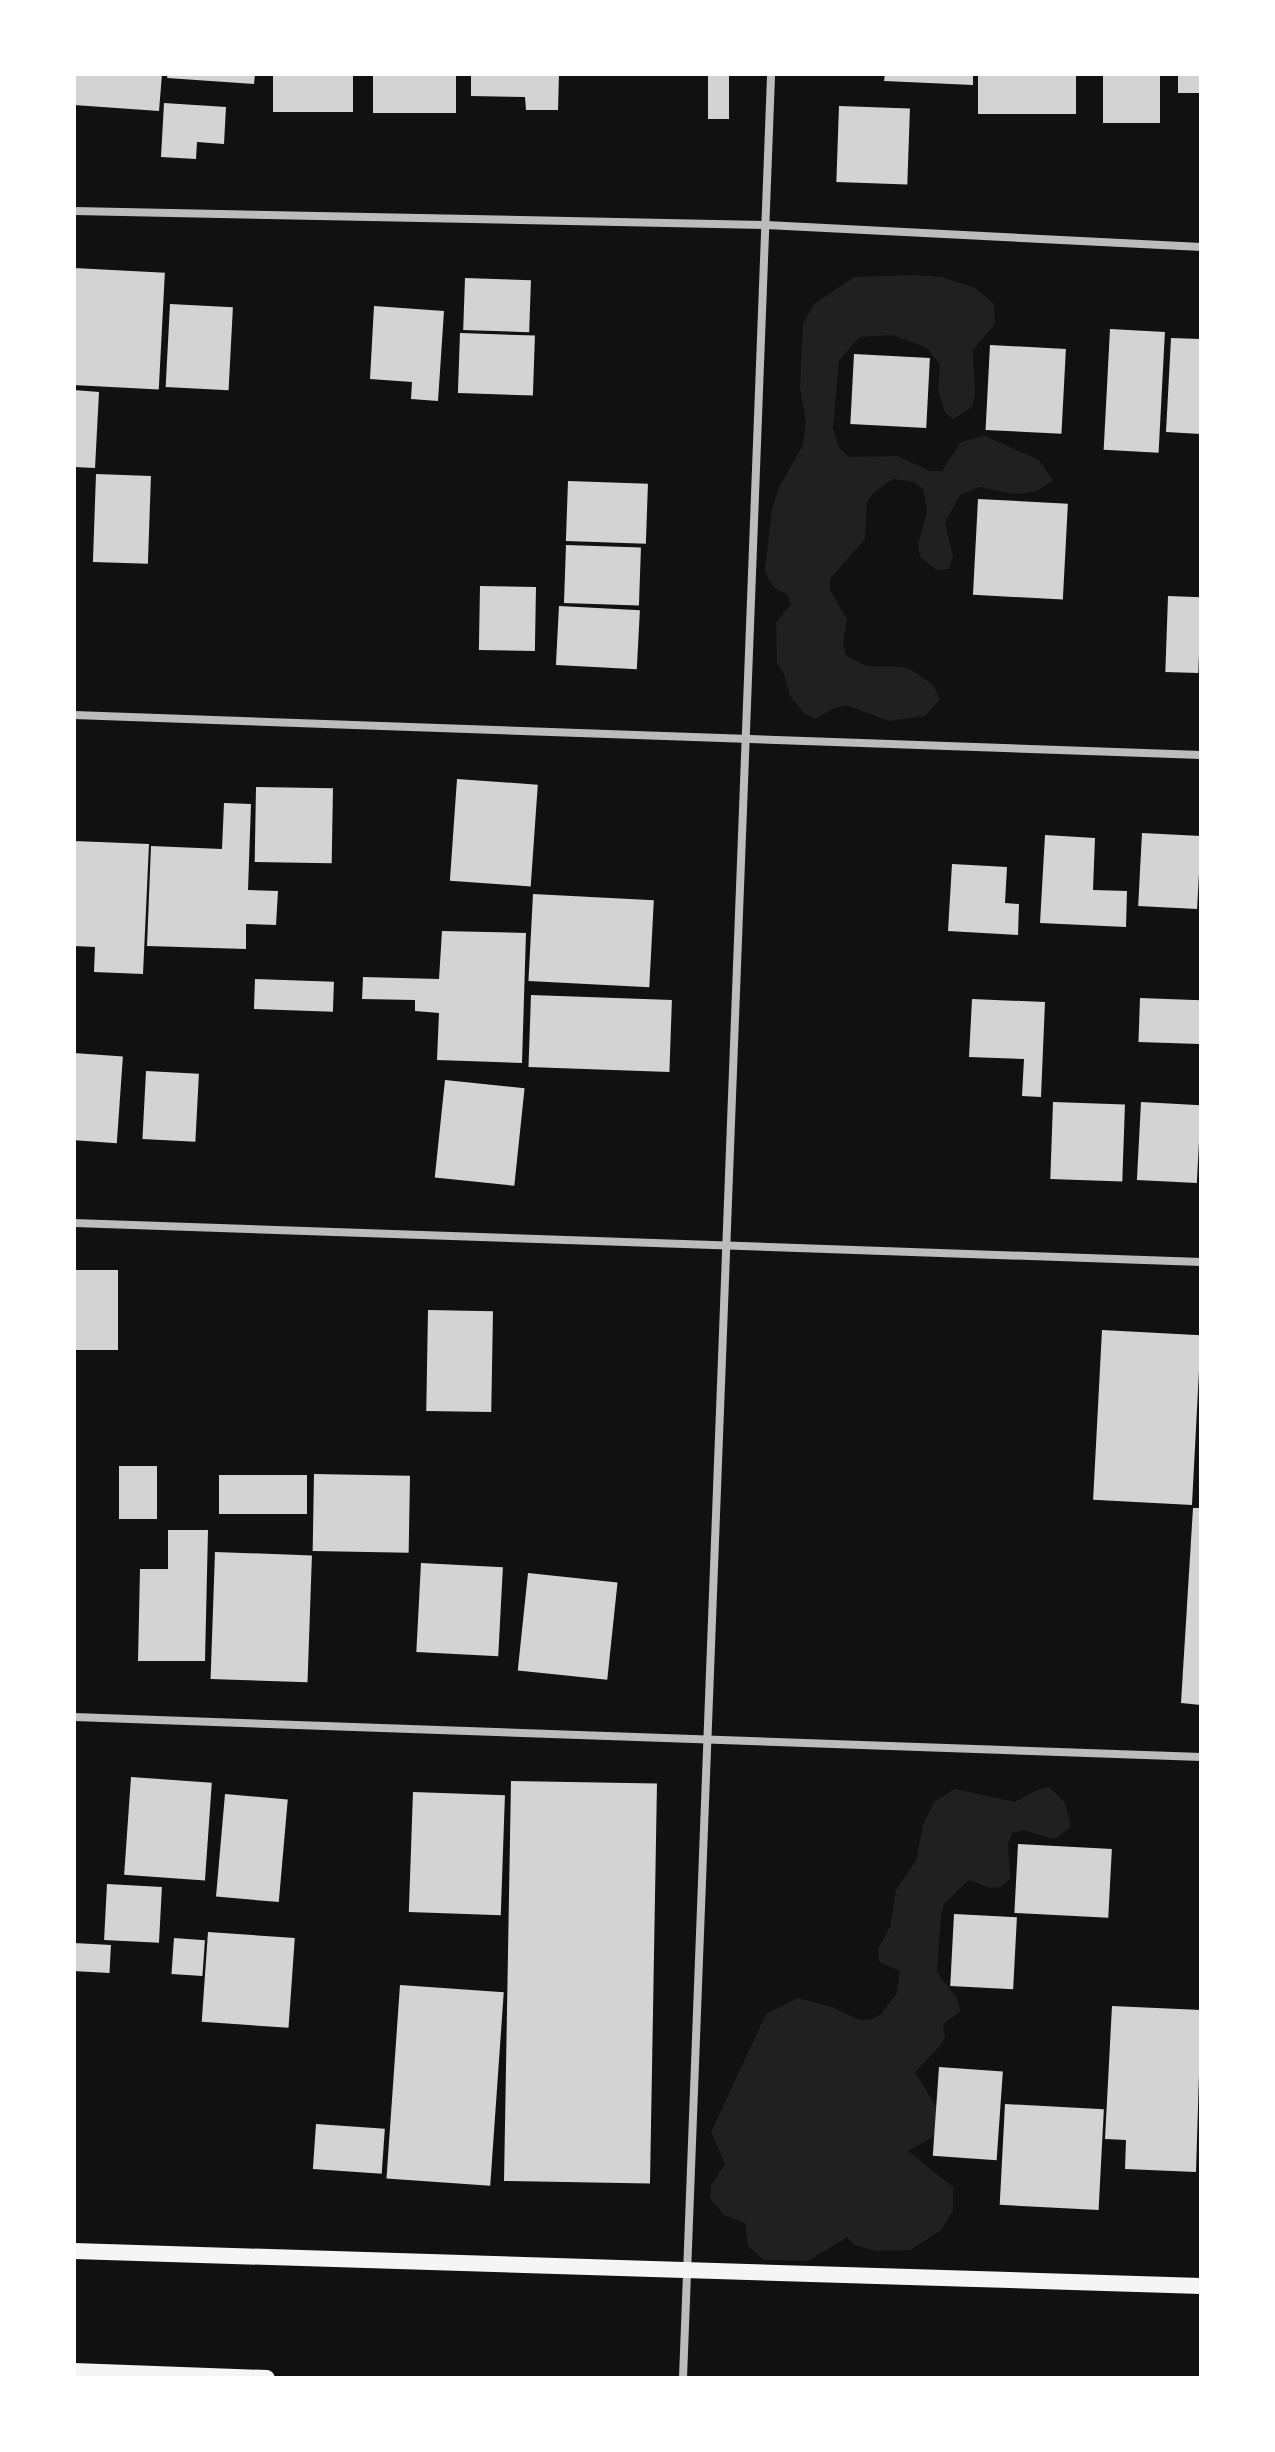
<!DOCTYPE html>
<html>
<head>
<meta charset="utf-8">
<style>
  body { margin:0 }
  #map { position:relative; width:1275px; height:2452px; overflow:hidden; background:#111; font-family:Cabin,sans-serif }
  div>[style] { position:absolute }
  .green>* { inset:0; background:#202020 }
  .building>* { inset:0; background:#d3d3d3; transform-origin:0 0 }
  .minor>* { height:8px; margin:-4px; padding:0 4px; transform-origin:4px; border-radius:4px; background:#bcbcbc }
  .secondary>* { height:16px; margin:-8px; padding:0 8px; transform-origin:8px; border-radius:8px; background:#f5f5f5 }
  span { translate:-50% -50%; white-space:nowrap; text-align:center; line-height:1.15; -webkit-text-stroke:8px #fff; paint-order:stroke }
  .frame { position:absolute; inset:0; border:76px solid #fff; pointer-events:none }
</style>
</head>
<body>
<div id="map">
  <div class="green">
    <i style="clip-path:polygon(916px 275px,941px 277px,975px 288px,994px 304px,995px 324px,973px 350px,975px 395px,972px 407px,953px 419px,945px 412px,938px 390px,940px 365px,927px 348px,893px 335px,860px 337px,839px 360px,833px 428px,840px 449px,849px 457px,897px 456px,930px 471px,942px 471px,961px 442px,985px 436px,1039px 460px,1053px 480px,1035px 492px,1013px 494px,980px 487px,960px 495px,945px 523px,953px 557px,949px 569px,937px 570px,920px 557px,918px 545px,927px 511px,923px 489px,914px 482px,893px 479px,873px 493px,867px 503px,865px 539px,830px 579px,830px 590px,847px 620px,843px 642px,846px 655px,866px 666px,904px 667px,915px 672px,934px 686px,940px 699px,925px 716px,889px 721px,846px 705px,834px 708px,816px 719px,805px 714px,790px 696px,784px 674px,777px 663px,776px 623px,791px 604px,787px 594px,776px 589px,769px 580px,765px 569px,772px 509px,779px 487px,803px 445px,806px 422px,800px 387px,803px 324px,814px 304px,854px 277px)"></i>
    <i style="clip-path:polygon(1049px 1787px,1065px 1803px,1071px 1827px,1054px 1839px,1023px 1830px,1012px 1833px,1008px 1844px,1010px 1879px,1001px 1887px,990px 1888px,969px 1880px,944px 1904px,941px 1915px,937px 1972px,958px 2000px,960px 2011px,943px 2025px,945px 2037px,940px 2046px,915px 2072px,940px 2113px,936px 2135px,908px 2151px,953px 2187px,953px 2211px,941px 2230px,910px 2250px,876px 2251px,855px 2245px,847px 2237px,808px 2261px,764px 2260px,748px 2246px,745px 2223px,724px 2215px,710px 2198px,711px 2186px,725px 2164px,711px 2132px,766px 2014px,798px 1998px,832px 2007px,857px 2019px,870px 2020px,880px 2015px,896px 1995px,900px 1971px,879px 1962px,878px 1949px,890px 1927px,896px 1890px,916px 1860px,923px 1825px,934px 1802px,955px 1789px,1015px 1802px,1037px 1790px)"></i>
  </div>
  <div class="building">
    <i style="clip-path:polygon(75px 74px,162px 74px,159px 111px,74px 105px)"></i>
    <i style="clip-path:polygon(168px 74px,255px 74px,254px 84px,167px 78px)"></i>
    <i style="left:273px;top:74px;width:80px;height:38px"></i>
    <i style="left:373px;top:74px;width:83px;height:39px"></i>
    <i style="clip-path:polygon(471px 74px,559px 74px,558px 110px,526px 110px,525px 97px,471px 96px)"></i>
    <i style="left:708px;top:74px;width:21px;height:45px"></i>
    <i style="clip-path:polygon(885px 74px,973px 74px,973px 85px,884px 81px)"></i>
    <i style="left:978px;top:74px;width:98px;height:40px"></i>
    <i style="left:1103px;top:74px;width:57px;height:49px"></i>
    <i style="left:1178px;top:74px;width:23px;height:19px"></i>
    <i style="clip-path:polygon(164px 103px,226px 107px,224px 144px,197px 142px,196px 159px,161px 157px)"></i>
    <i style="left:839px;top:106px;width:71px;height:76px;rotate:2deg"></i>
    <i style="left:74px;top:268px;width:91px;height:117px;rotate:3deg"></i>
    <i style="left:465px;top:278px;width:66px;height:52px;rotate:2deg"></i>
    <i style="left:170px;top:304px;width:63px;height:83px;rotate:3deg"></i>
    <i style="clip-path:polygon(374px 306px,444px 311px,438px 401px,411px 399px,412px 382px,370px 379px)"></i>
    <i style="left:1110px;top:329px;width:55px;height:121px;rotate:3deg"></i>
    <i style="left:460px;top:333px;width:75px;height:60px;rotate:2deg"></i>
    <i style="clip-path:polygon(1171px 338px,1201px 339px,1201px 434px,1166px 432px)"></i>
    <i style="left:990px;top:345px;width:76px;height:85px;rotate:3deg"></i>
    <i style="left:854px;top:354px;width:76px;height:70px;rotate:3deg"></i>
    <i style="clip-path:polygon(74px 390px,99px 392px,95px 468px,74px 467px)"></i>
    <i style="left:96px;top:474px;width:55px;height:88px;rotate:2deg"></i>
    <i style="left:568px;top:481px;width:80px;height:60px;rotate:2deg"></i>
    <i style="left:978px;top:499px;width:90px;height:96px;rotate:3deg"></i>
    <i style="left:566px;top:545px;width:75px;height:58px;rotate:2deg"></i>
    <i style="left:480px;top:586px;width:56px;height:64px;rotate:1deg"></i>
    <i style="left:1168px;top:596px;width:33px;height:76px;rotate:2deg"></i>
    <i style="left:559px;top:606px;width:81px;height:59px;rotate:3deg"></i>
    <i style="left:457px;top:779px;width:81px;height:102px;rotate:4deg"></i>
    <i style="left:256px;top:787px;width:77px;height:75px;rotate:1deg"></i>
    <i style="clip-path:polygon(224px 803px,251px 804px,248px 890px,278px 891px,276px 925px,246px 924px,246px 949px,147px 946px,151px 846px,222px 849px)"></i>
    <i style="left:1142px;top:833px;width:59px;height:73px;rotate:3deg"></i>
    <i style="clip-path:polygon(1045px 835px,1095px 838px,1093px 890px,1127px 891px,1126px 927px,1040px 923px)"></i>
    <i style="clip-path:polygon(74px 841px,149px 844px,143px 974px,94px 972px,95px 947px,74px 946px)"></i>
    <i style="clip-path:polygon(952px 864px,1007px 867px,1005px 903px,1019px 904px,1018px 935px,948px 931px)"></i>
    <i style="left:533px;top:894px;width:121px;height:87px;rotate:3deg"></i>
    <i style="clip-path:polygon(442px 931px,526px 933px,522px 1063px,437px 1060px,439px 1013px,415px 1011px,415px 1000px,362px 999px,363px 977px,439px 979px)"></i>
    <i style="left:255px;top:979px;width:79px;height:30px;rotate:2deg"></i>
    <i style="left:531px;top:995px;width:141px;height:72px;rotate:2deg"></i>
    <i style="left:1140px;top:998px;width:61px;height:44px;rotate:2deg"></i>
    <i style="clip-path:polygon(972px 999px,1045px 1002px,1041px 1097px,1022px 1096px,1024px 1059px,969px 1057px)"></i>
    <i style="left:74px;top:1053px;width:49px;height:87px;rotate:4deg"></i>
    <i style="left:146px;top:1071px;width:53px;height:68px;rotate:3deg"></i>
    <i style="left:445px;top:1080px;width:80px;height:98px;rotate:6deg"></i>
    <i style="left:1053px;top:1102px;width:72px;height:77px;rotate:2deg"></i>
    <i style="left:1141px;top:1102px;width:60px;height:78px;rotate:3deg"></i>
    <i style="left:74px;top:1270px;width:44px;height:80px"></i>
    <i style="left:428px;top:1310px;width:65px;height:101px;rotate:1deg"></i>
    <i style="left:1102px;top:1330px;width:99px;height:170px;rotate:3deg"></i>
    <i style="left:119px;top:1466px;width:38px;height:53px"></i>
    <i style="left:314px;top:1474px;width:96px;height:77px;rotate:1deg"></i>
    <i style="left:219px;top:1475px;width:88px;height:39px"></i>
    <i style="clip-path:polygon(1193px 1508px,1201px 1508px,1201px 1705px,1181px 1703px)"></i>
    <i style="clip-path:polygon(168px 1530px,208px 1530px,205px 1661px,138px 1661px,140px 1569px,168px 1569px)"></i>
    <i style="left:215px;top:1552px;width:97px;height:127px;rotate:2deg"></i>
    <i style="left:421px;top:1563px;width:82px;height:89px;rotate:3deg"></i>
    <i style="left:528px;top:1573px;width:90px;height:98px;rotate:6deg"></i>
    <i style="left:131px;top:1777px;width:81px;height:98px;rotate:4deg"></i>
    <i style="left:511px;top:1781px;width:146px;height:400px;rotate:1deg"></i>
    <i style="left:413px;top:1792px;width:92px;height:120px;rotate:2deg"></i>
    <i style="left:225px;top:1794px;width:63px;height:103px;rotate:5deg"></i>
    <i style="left:1018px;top:1844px;width:94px;height:69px;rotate:3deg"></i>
    <i style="left:107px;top:1884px;width:55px;height:56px;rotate:3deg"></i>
    <i style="left:954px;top:1914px;width:63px;height:72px;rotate:3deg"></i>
    <i style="left:208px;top:1932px;width:87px;height:90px;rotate:4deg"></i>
    <i style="left:174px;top:1938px;width:31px;height:36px;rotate:4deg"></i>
    <i style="left:74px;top:1943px;width:37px;height:28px;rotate:3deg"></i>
    <i style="left:400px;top:1985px;width:104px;height:194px;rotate:4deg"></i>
    <i style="clip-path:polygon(1112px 2006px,1201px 2010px,1196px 2172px,1125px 2169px,1126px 2140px,1105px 2139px)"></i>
    <i style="left:939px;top:2067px;width:64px;height:89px;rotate:4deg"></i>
    <i style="left:1005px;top:2104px;width:99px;height:101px;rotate:3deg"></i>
    <i style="left:316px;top:2124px;width:69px;height:45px;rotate:4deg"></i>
  </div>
  <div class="minor">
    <i style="left:74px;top:211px;width:692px;rotate:1.16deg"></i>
    <i style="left:766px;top:225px;width:436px;rotate:2.9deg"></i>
    <i style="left:74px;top:715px;width:1128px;rotate:2.03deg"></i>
    <i style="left:74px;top:1223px;width:1128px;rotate:1.98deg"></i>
    <i style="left:74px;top:1717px;width:1128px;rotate:2.03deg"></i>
    <i style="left:683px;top:2378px;width:2306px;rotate:-87.81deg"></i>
  </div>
  <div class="secondary">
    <i style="left:74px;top:2251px;width:1128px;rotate:1.78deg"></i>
    <i style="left:74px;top:2371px;width:193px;rotate:2.1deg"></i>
  </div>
  <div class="frame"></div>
</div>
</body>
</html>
